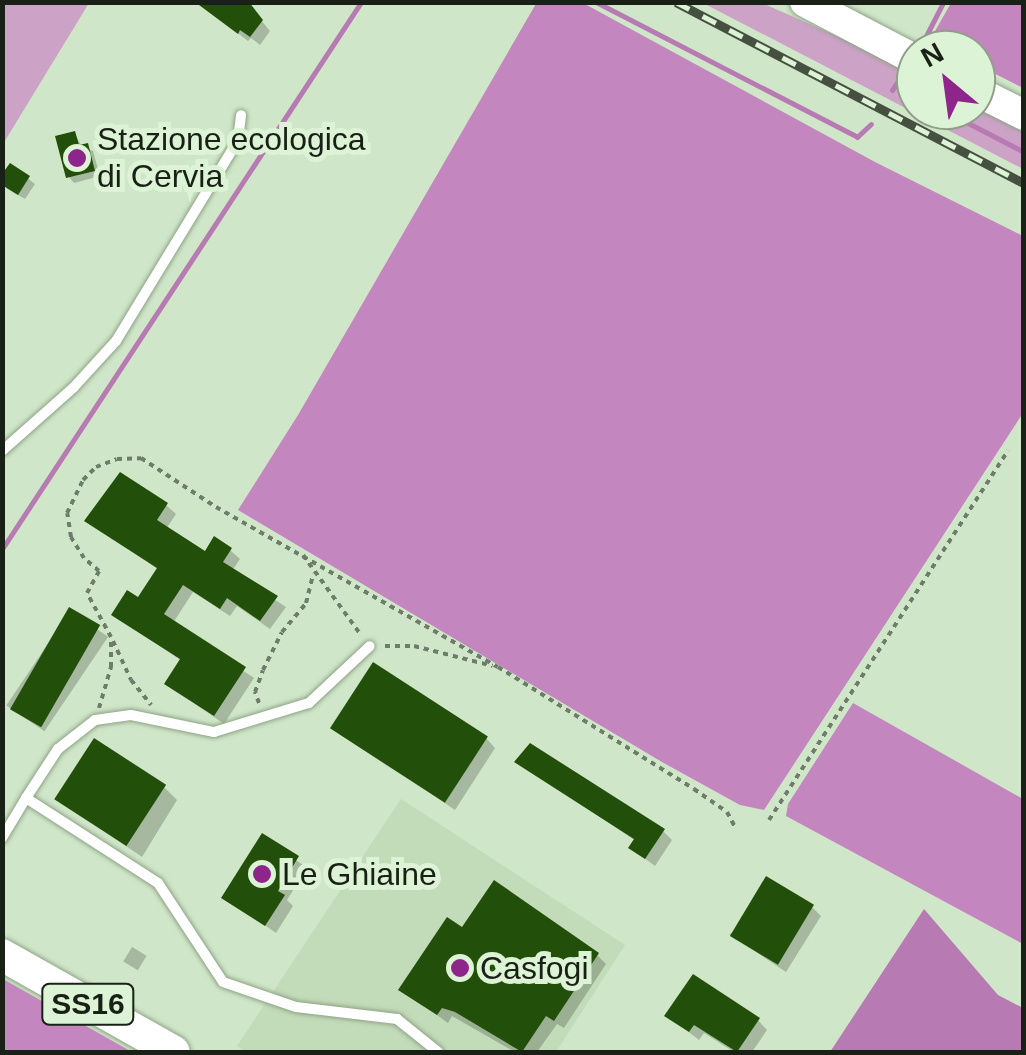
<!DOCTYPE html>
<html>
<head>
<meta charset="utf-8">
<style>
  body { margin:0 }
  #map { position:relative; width:1026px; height:1055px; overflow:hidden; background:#d0e6c8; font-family:Helvetica,sans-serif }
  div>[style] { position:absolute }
  .built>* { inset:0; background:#c2dbb8 }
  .green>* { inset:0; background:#cca2c7 }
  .forest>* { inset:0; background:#c486bf }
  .water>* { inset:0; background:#b87ab3 }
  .shadow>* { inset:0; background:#0003; transform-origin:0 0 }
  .stream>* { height:5px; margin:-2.5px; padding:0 2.5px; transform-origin:2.5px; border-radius:2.5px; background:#b87ab3 }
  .building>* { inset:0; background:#224f09; transform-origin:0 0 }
  .path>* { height:4px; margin-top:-2px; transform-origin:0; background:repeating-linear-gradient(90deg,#6e7d69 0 5px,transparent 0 10px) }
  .roads { filter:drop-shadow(0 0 2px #8ea387) drop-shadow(0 0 2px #8ea387) }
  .lane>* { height:10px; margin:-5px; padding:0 5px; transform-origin:5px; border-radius:5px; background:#fff }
  .secondary>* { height:30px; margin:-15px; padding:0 15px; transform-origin:15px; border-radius:15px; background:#fff }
  .primary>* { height:32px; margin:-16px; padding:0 16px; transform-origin:16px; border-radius:16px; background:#fff }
  .rail>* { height:9px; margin-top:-4.5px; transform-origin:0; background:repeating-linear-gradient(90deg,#ddf3d5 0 15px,#455040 0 30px); box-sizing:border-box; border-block:2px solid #455040 }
  .dots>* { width:28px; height:28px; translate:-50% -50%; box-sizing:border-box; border:5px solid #ddf3d5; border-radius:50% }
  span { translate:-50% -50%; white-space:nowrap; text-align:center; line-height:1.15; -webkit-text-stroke:10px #ddf3d5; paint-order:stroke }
  .shield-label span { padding:2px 8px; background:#ddf3d5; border:2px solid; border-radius:8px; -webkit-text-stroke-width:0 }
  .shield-label { font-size:30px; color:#192116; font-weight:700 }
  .poi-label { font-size:32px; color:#192116 }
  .left { translate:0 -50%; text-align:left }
  .frame { position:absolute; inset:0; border:5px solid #192116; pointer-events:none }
  .north { position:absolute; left:896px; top:30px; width:100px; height:100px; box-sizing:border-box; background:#ddf3d5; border:2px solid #8f9f89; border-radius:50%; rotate:331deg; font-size:28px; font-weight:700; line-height:40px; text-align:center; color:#192116 }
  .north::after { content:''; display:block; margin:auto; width:35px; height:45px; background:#8e258a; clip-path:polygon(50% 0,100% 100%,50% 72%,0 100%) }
</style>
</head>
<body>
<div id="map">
  <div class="built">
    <i style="clip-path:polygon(401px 799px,625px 945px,556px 1052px,246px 1052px,237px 1046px)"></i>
  </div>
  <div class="green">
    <i style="clip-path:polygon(3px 2px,89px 3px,3px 144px,2px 3px)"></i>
    <i style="clip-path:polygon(703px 3px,762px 3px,916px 71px,916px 110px,976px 110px,976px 103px,1023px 128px,1023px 169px)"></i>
  </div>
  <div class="forest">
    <i style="clip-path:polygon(537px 2px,583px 3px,875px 162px,1023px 236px,1023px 413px,764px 810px,740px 805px,662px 762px,238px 510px,298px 415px)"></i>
    <i style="clip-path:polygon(951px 3px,1023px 3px,1023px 88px,976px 64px,976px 50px,950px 50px,930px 40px)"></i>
    <i style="clip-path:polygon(853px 703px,1023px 799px,1023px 944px,786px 816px,788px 804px)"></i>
    <i style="clip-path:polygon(3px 979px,132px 1052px,3px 1052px)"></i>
  </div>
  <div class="water">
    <i style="clip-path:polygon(924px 909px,998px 995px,1023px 1008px,1023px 1052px,830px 1052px)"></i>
  </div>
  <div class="shadow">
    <i style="clip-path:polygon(246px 2px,270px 31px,260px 45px,251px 38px,248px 41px,204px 7px)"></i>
    <i style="clip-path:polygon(75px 134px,82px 147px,93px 151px,100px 176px,74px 183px,69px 177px)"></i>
    <i style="clip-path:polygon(11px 166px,35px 184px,25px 199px,6px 188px)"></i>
    <i style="clip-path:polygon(166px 505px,176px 514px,166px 529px,206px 554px,230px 550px,240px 559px,232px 571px,286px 607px,270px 629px,237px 606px,230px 616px,193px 592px,173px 623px,254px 678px,224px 724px,167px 684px,182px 661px,114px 614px,139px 601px,159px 570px,88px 521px)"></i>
    <i style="left:70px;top:611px;width:46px;height:114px;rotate:34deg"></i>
    <i style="clip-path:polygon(333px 727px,486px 738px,495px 748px,455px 810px)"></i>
    <i style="clip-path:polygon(517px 762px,663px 831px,672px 840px,655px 866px,631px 848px,636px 841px)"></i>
    <i style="clip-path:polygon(164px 787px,177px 800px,142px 857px,56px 798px)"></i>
    <i style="clip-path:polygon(263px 836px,307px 868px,287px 900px,293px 906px,276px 933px,224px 897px)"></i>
    <i style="clip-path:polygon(812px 907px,821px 916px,786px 972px,729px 934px)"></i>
    <i style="left:132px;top:947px;width:17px;height:17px;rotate:31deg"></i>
    <i style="clip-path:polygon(597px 955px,606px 964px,564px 1028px,557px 1024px,537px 1052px,515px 1052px,452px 1016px,448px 1023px,401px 989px)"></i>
    <i style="clip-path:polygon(667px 1015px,758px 1020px,767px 1030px,752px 1052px,734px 1052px,704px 1033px,699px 1040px)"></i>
  </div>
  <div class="stream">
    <i style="left:596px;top:2px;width:294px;rotate:27.3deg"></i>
    <i style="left:857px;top:137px;width:19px;rotate:-43deg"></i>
    <i style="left:926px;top:36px;width:38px;rotate:-63deg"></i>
    <i style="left:896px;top:85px;width:23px;rotate:29deg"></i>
    <i style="left:892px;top:90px;width:18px;rotate:-56deg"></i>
    <i style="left:943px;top:110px;width:91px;rotate:27.4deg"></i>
    <i style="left:2px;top:549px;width:654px;rotate:-56.72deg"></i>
  </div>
  <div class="building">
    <i style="clip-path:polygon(195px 2px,249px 2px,263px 20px,250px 37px,240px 30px,238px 34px)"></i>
    <i style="clip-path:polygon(75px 131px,79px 145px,88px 143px,95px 171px,66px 178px,55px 136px)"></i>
    <i style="clip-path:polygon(10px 163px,30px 176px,18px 195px,2px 185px,2px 174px)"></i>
    <i style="clip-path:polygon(120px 472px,168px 503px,157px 520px,205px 551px,214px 536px,232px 548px,223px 562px,278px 596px,260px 621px,227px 598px,220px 609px,183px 585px,164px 614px,246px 667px,214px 716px,164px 684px,180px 659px,111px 615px,127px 590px,138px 597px,157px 568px,84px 521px)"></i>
    <i style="left:69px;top:607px;width:36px;height:118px;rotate:30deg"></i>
    <i style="left:373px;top:662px;width:137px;height:79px;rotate:33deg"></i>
    <i style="left:94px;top:738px;width:86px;height:73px;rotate:33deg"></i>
    <i style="clip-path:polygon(530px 743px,665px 829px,645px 859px,628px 848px,634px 839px,514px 762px)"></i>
    <i style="clip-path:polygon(262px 833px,299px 856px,278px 891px,285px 895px,265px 926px,221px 898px)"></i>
    <i style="left:766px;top:876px;width:56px;height:70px;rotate:31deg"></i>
    <i style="clip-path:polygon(494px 880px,599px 953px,554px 1021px,546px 1016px,522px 1052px,455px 1012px,442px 1008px,437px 1015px,398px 990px,447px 917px,462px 927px)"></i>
    <i style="clip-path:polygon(693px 974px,760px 1018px,737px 1052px,694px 1025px,689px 1032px,664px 1016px)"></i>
  </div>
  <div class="path">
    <i style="left:303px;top:555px;width:99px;rotate:54.1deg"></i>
    <i style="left:113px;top:641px;width:43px;rotate:65.2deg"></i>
    <i style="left:131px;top:680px;width:32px;rotate:51deg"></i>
    <i style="left:385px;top:646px;width:29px"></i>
    <i style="left:414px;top:646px;width:81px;rotate:14.2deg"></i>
    <i style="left:259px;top:703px;width:12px;rotate:-110deg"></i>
    <i style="left:255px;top:692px;width:23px;rotate:-70deg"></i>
    <i style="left:263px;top:670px;width:42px;rotate:-63.4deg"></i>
    <i style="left:282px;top:632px;width:38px;rotate:-50deg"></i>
    <i style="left:306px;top:603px;width:30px;rotate:-76deg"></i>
    <i style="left:99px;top:708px;width:43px;rotate:-73.7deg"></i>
    <i style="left:111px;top:667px;width:30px;rotate:-90deg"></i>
    <i style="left:111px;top:637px;width:50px;rotate:-118.6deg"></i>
    <i style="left:87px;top:593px;width:25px;rotate:-61deg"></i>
    <i style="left:99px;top:571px;width:20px;rotate:-139deg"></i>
    <i style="left:84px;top:558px;width:25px;rotate:-122deg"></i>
    <i style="left:71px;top:537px;width:24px;rotate:-99deg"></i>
    <i style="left:67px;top:513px;width:37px;rotate:-64deg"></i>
    <i style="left:83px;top:480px;width:18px;rotate:-45deg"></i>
    <i style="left:96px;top:467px;width:22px;rotate:-21deg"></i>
    <i style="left:117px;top:459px;width:24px;rotate:-2deg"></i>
    <i style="left:141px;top:458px;width:90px;rotate:33.2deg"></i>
    <i style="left:216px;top:507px;width:324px;rotate:29.6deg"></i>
    <i style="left:498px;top:667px;width:231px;rotate:31.9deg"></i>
    <i style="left:694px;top:789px;width:40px;rotate:34.9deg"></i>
    <i style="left:727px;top:812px;width:17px;rotate:62deg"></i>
    <i style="left:769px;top:820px;width:440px;rotate:-57.1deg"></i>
  </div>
  <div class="roads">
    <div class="lane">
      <i style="left:2px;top:451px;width:96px;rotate:-41.6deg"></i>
      <i style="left:74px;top:387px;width:62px;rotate:-47.6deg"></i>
      <i style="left:116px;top:341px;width:235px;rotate:-58.7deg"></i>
      <i style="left:238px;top:140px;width:25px;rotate:-83deg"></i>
      <i style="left:26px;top:798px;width:59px;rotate:-56.9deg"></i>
      <i style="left:58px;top:749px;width:47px;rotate:-38.1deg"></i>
      <i style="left:95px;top:720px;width:36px;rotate:-8deg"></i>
      <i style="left:131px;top:715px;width:85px;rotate:11.6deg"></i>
      <i style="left:214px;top:732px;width:99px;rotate:-17deg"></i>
      <i style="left:309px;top:703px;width:83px;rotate:-43.1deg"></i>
      <i style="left:2px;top:838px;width:47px;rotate:-59deg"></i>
      <i style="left:26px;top:798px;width:157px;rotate:32.8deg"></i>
      <i style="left:158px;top:883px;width:118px;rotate:56.7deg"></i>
      <i style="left:223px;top:982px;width:77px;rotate:18.9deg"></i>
      <i style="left:296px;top:1007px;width:102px;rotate:6.8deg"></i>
      <i style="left:397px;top:1019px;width:53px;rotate:38.8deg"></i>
    </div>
    <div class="secondary">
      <i style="left:805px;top:2px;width:125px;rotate:27.6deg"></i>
      <i style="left:976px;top:91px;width:54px;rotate:26.6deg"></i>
    </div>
    <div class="primary">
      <i style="left:2px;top:955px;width:197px;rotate:29.4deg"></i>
    </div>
  </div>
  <div class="rail">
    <i style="left:676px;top:2px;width:392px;rotate:27.5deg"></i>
  </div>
  <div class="dots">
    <i style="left:77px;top:158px;background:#8e258a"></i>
    <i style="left:262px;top:874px;background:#8e258a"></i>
    <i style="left:460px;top:968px;background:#8e258a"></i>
  </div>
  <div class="shield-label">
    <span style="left:88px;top:1004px">SS16</span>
  </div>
  <div class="poi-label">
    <span class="left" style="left:97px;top:158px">Stazione ecologica<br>di Cervia</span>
    <span class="left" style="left:282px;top:874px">Le Ghiaine</span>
    <span class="left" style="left:480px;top:968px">Casfogi</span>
  </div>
  <div class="frame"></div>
  <div class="north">N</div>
</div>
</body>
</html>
